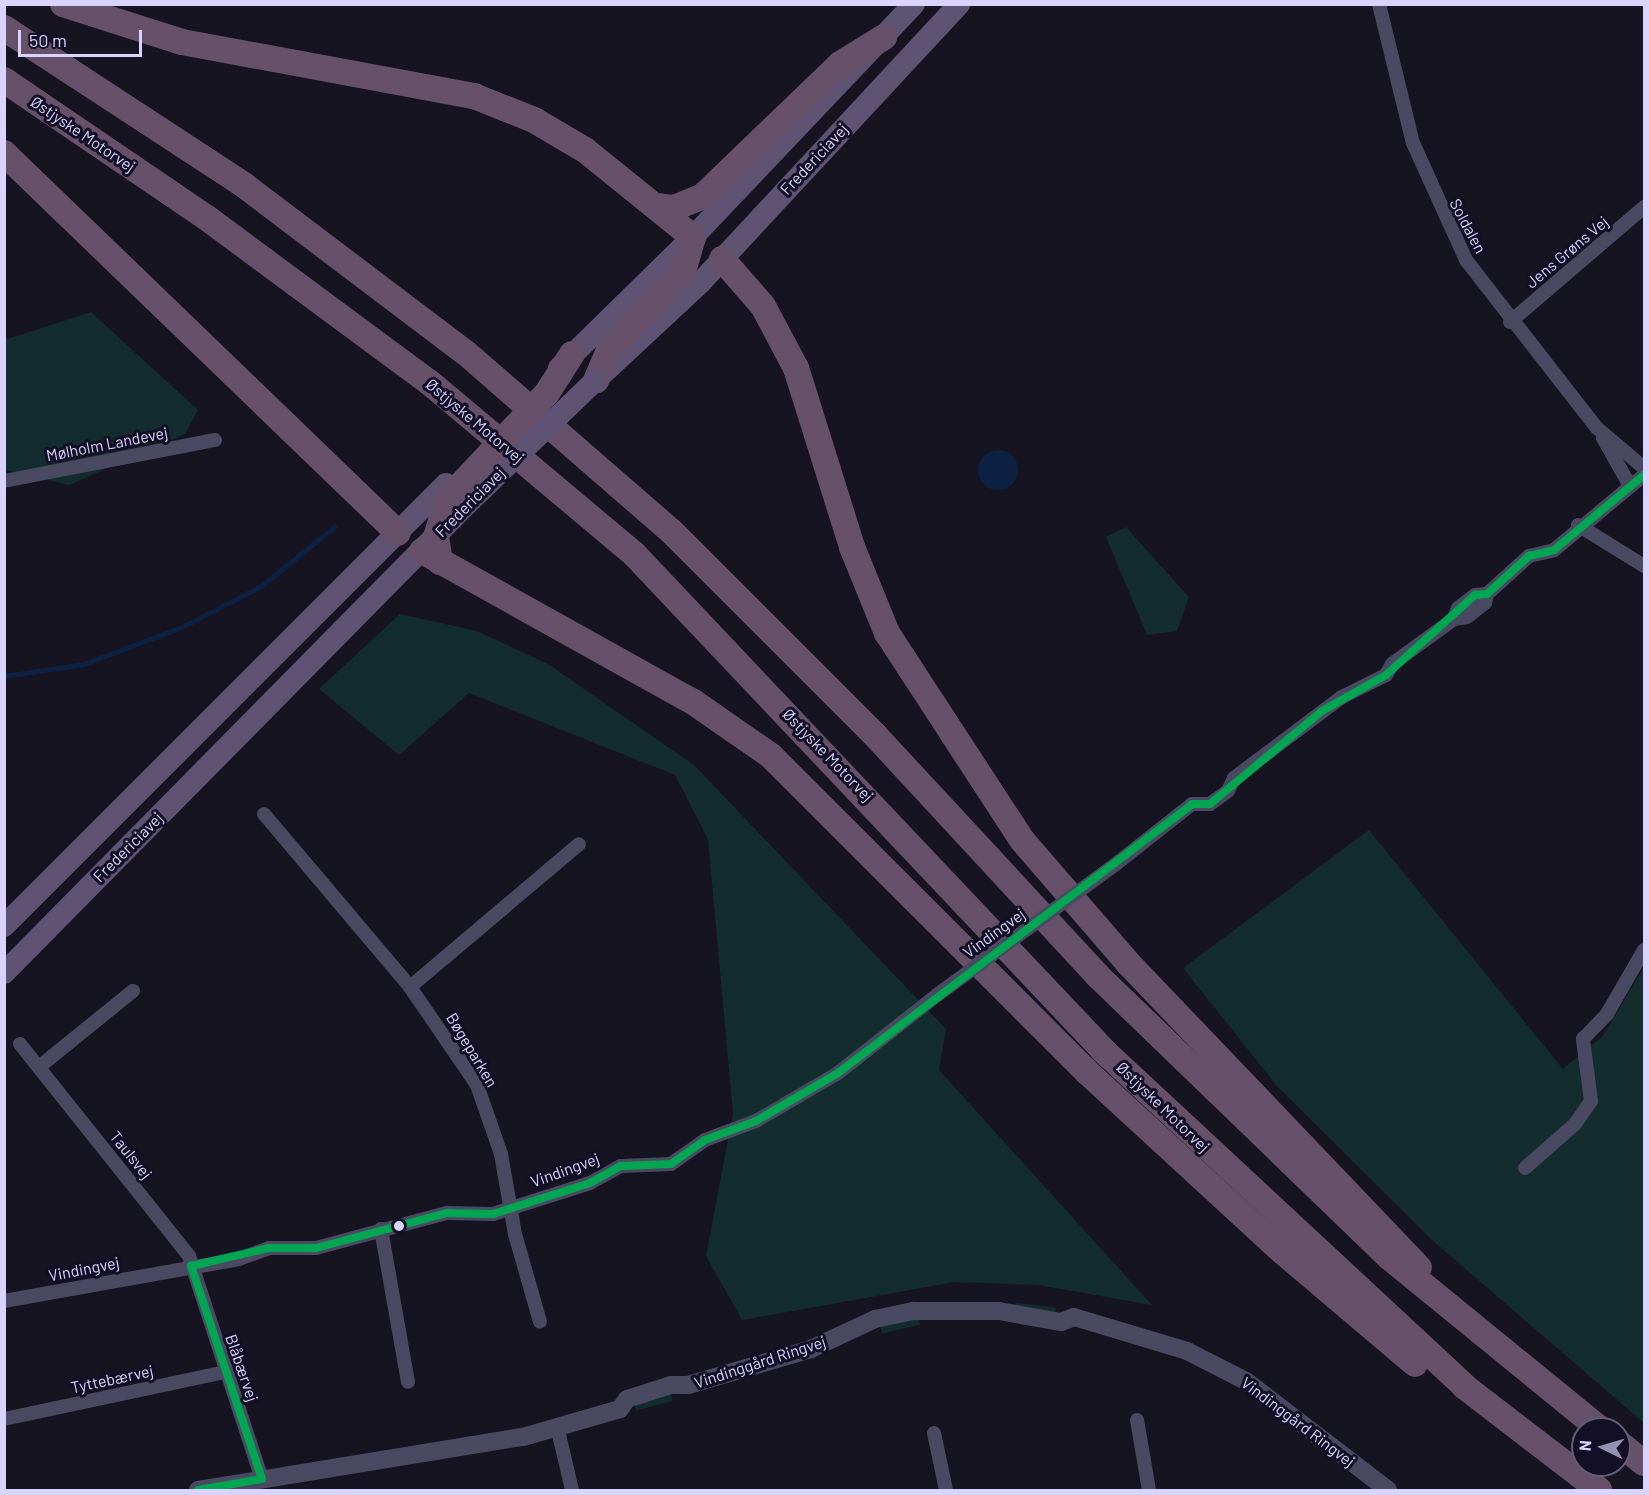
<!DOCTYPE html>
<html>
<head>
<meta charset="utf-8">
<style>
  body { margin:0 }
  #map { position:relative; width:1649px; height:1495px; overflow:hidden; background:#161421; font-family:Barlow,sans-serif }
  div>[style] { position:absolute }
  .green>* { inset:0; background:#132c2d; transform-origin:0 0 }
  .water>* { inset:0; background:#0d2144 }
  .round { border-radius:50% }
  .stream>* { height:5px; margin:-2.5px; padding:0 2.5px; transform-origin:2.5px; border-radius:2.5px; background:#0d2144 }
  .minor>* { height:14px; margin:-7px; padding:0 7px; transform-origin:7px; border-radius:7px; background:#4a4962 }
  .tertiary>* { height:18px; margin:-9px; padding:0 9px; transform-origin:9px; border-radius:9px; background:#4a4962 }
  .primary>* { height:22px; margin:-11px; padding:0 11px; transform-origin:11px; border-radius:11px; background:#5e5373 }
  .motorway>* { height:26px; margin:-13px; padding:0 13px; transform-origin:13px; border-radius:13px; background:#67516a }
  .minor-bridge>* { height:14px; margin:-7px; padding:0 7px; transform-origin:7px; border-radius:7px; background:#4a4962 }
  .primary-bridge>* { height:22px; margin:-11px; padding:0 11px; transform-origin:11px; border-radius:11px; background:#5e5373 }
  .motorway-bridge>* { height:26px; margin:-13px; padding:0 13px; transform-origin:13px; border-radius:13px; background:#67516a }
  .bus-1>* { height:8px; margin:-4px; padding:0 4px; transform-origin:4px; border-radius:4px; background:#00a651 }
  .dots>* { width:16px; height:16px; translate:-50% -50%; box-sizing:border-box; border:3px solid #130f26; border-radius:50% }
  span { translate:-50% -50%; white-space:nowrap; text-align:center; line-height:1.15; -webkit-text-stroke:6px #130f26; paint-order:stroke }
  .street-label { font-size:16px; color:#d9d4ff }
  .frame { position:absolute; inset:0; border:6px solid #d9d4ff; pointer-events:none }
  .north { position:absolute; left:1571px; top:1417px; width:60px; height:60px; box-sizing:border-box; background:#130f26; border:2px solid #625e7d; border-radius:50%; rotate:275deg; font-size:16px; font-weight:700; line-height:24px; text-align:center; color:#d9d4ff }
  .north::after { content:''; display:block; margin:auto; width:21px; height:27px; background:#9591b1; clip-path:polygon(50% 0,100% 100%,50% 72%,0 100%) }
  .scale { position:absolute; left:18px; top:30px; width:124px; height:27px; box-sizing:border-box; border:3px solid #d9d4ff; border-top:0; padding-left:8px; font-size:18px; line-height:21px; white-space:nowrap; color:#d9d4ff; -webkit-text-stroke:4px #130f26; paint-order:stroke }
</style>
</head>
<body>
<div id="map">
  <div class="green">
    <i style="clip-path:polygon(91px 312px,198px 410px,185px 434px,69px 485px,5px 470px,4px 340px)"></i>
    <i style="clip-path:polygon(1126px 527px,1189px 597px,1177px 631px,1147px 635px,1106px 537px)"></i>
    <i style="clip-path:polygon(400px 614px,477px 631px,548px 664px,694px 765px,946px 1029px,939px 1070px,1152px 1305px,1038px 1285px,955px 1282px,742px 1320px,706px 1256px,733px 1113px,708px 839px,675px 775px,469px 693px,399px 755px,319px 689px)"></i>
    <i style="clip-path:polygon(1369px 830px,1563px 1069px,1603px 1036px,1644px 967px,1644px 1423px,1432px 1240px,1277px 1086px,1183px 968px)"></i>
    <i style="left:1016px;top:1303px;width:40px;height:10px;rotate:6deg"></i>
    <i style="left:918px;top:1316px;width:9px;height:39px;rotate:77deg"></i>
    <i style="left:670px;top:1390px;width:11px;height:38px;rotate:75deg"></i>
  </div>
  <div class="water">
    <i class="round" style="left:978px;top:450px;width:40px;height:40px"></i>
  </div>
  <div class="stream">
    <i style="left:4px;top:676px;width:81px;rotate:-8.5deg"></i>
    <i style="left:84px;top:664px;width:107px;rotate:-20.8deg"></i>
    <i style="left:184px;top:626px;width:87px;rotate:-27.5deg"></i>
    <i style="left:261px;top:586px;width:94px;rotate:-38.9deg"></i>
  </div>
  <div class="minor">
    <i style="left:1379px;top:4px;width:143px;rotate:76.3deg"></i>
    <i style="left:1413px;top:143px;width:128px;rotate:65.6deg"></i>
    <i style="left:1466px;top:260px;width:213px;rotate:52.1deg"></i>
    <i style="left:1597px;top:428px;width:62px;rotate:40.4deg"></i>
    <i style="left:1510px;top:322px;width:177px;rotate:-40.6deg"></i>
    <i style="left:1603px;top:438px;width:55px;rotate:60.6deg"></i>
    <i style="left:4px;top:481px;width:215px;rotate:-11deg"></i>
    <i style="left:1578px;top:525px;width:78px;rotate:31.8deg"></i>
    <i style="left:1454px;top:619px;width:13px;rotate:-9deg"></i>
    <i style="left:1467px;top:617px;width:23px;rotate:-38deg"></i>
    <i style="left:1485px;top:603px;width:9px;rotate:-77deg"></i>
    <i style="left:264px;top:814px;width:226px;rotate:49.8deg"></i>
    <i style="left:410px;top:987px;width:119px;rotate:55.6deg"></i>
    <i style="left:477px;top:1085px;width:73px;rotate:70.8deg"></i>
    <i style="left:501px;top:1154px;width:81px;rotate:80.1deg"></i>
    <i style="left:515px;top:1234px;width:91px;rotate:74.1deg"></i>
    <i style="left:1116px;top:864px;width:97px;rotate:-38.3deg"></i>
    <i style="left:1192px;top:804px;width:18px"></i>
    <i style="left:1210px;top:804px;width:22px;rotate:-36deg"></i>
    <i style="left:1228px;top:791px;width:14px;rotate:-65deg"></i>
    <i style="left:1234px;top:778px;width:135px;rotate:-36.9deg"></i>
    <i style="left:1342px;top:697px;width:49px;rotate:-26.6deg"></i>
    <i style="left:1386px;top:675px;width:13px;rotate:-61deg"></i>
    <i style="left:1392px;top:664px;width:77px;rotate:-36deg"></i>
    <i style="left:1454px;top:619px;width:12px;rotate:-70deg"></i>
    <i style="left:1458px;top:608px;width:21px;rotate:-37deg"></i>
    <i style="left:1475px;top:595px;width:12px;rotate:-5deg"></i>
    <i style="left:1487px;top:594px;width:57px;rotate:-42.1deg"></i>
    <i style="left:1529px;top:556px;width:26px;rotate:-13deg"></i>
    <i style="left:1554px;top:550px;width:117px;rotate:-39.8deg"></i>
    <i style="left:410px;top:987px;width:221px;rotate:-40.2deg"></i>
    <i style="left:20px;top:1044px;width:271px;rotate:51.4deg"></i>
    <i style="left:189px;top:1256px;width:235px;rotate:71.9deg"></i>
    <i style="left:39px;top:1067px;width:121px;rotate:-39deg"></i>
    <i style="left:1525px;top:1168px;width:67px;rotate:-41.3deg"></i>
    <i style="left:1575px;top:1124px;width:28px;rotate:-55deg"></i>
    <i style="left:1591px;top:1101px;width:63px;rotate:-97.4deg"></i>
    <i style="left:1583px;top:1039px;width:35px;rotate:-46deg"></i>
    <i style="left:1607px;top:1014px;width:74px;rotate:-60deg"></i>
    <i style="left:381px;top:1229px;width:155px;rotate:80deg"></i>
    <i style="left:4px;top:1301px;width:239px;rotate:-10.1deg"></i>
    <i style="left:239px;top:1259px;width:32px;rotate:-20deg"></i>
    <i style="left:269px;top:1248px;width:47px"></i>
    <i style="left:316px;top:1248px;width:136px;rotate:-15deg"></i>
    <i style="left:447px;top:1213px;width:46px;rotate:1.2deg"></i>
    <i style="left:493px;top:1214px;width:102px;rotate:-17.7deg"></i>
    <i style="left:590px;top:1183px;width:35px;rotate:-29deg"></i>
    <i style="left:621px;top:1166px;width:50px;rotate:-2.3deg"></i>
    <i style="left:671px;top:1164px;width:42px;rotate:-35.2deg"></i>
    <i style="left:705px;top:1140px;width:54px;rotate:-20.4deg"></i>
    <i style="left:756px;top:1121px;width:95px;rotate:-30.3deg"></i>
    <i style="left:838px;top:1073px;width:126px;rotate:-38.2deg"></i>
    <i style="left:4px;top:1419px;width:226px;rotate:-12deg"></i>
    <i style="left:1137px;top:1420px;width:71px;rotate:80.3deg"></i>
    <i style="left:557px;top:1426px;width:66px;rotate:76.8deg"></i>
    <i style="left:934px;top:1433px;width:58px;rotate:78.1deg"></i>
  </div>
  <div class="tertiary">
    <i style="left:198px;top:1490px;width:329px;rotate:-9.3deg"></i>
    <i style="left:523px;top:1437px;width:101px;rotate:-16.1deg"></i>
    <i style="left:620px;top:1409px;width:12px;rotate:-55deg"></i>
    <i style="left:627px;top:1399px;width:46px;rotate:-17.7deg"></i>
    <i style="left:671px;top:1385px;width:17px"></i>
    <i style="left:688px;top:1385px;width:128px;rotate:-16.3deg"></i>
    <i style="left:811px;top:1349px;width:71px;rotate:-25.1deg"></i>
    <i style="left:875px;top:1319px;width:40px;rotate:-12deg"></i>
    <i style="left:914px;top:1311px;width:85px"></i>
    <i style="left:999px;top:1311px;width:63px;rotate:10.1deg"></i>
    <i style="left:1061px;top:1322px;width:14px;rotate:-21deg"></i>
    <i style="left:1074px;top:1317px;width:118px;rotate:16.7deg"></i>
    <i style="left:1187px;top:1351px;width:66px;rotate:27deg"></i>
    <i style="left:1246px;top:1381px;width:179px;rotate:37.5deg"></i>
  </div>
  <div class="primary">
    <i style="left:559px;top:368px;width:187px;rotate:-44.4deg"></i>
    <i style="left:693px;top:237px;width:321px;rotate:-46.5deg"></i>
    <i style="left:596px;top:380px;width:145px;rotate:-43deg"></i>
    <i style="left:702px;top:281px;width:378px;rotate:-47.1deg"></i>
    <i style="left:4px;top:926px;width:625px;rotate:-45deg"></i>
    <i style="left:4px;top:973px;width:659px;rotate:-45.37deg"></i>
  </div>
  <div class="motorway">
    <i style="left:63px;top:4px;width:125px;rotate:17.7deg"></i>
    <i style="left:182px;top:42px;width:297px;rotate:10.5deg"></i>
    <i style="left:474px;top:96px;width:65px;rotate:21.8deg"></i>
    <i style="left:534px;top:120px;width:59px;rotate:30.5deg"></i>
    <i style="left:585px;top:150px;width:139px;rotate:38.9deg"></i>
    <i style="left:693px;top:237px;width:35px;rotate:106deg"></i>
    <i style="left:683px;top:271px;width:108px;rotate:133.1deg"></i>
    <i style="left:609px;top:350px;width:33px;rotate:113deg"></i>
    <i style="left:4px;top:28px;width:288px;rotate:33.2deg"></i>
    <i style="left:245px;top:186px;width:277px;rotate:37.1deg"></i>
    <i style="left:466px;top:353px;width:271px;rotate:41deg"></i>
    <i style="left:671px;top:531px;width:287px;rotate:45deg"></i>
    <i style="left:874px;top:734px;width:330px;rotate:47.2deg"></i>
    <i style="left:1098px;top:976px;width:405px;rotate:44deg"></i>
    <i style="left:1389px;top:1257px;width:272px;rotate:39.2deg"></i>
    <i style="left:4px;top:80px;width:245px;rotate:34.2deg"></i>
    <i style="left:207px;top:218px;width:276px;rotate:36.5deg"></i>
    <i style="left:429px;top:382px;width:268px;rotate:40deg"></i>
    <i style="left:634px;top:554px;width:687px;rotate:46.59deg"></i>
    <i style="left:1106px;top:1053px;width:490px;rotate:42.9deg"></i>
    <i style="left:1465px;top:1387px;width:169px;rotate:37.5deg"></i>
    <i style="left:4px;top:153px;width:547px;rotate:43.96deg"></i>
    <i style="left:656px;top:206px;width:18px;rotate:6deg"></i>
    <i style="left:674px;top:208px;width:31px;rotate:-22deg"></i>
    <i style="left:703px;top:196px;width:190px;rotate:-43.9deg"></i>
    <i style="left:840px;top:64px;width:52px;rotate:-31.5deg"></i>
    <i style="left:722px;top:259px;width:62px;rotate:48.9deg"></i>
    <i style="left:763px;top:306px;width:70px;rotate:62deg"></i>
    <i style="left:796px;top:368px;width:188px;rotate:72.6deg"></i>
    <i style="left:852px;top:547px;width:93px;rotate:67.9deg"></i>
    <i style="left:887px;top:633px;width:247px;rotate:56.9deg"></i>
    <i style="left:1022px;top:840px;width:162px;rotate:49.2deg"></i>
    <i style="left:1128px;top:963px;width:421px;rotate:46.3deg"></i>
    <i style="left:422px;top:551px;width:309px;rotate:29.1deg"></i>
    <i style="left:692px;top:701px;width:96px;rotate:34.8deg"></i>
    <i style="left:771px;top:756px;width:447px;rotate:45deg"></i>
    <i style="left:1087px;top:1072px;width:266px;rotate:42.6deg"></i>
    <i style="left:1283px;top:1252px;width:173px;rotate:40.3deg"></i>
    <i style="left:440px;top:562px;width:25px;rotate:-99deg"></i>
    <i style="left:436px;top:537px;width:38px;rotate:-73deg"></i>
    <i style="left:447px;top:501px;width:14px;rotate:-51deg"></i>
    <i style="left:1619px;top:1443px;width:32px;rotate:39deg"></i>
  </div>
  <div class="minor-bridge">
    <i style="left:937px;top:995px;width:222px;rotate:-36.2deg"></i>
  </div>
  <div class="primary-bridge">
    <i style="left:467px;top:504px;width:179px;rotate:-43.9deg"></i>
  </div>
  <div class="motorway-bridge">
    <i style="left:456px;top:490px;width:133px;rotate:-46.8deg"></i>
    <i style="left:547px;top:393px;width:46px;rotate:-57.3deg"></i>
  </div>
  <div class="bus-1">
    <i style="left:198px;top:1490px;width:65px;rotate:-9.8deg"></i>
    <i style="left:262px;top:1479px;width:225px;rotate:-108.4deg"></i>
    <i style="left:191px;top:1266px;width:80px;rotate:-13deg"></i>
    <i style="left:269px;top:1248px;width:47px"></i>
    <i style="left:316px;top:1248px;width:136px;rotate:-15deg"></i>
    <i style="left:447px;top:1213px;width:46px;rotate:1.2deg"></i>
    <i style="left:493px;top:1214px;width:102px;rotate:-17.7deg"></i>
    <i style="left:590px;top:1183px;width:35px;rotate:-29deg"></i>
    <i style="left:621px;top:1166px;width:50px;rotate:-2.3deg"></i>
    <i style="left:671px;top:1164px;width:42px;rotate:-35.2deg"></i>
    <i style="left:705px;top:1140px;width:54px;rotate:-20.4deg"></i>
    <i style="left:756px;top:1121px;width:95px;rotate:-30.3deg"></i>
    <i style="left:838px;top:1073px;width:445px;rotate:-37.2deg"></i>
    <i style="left:1192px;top:804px;width:18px"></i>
    <i style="left:1210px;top:804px;width:146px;rotate:-39.7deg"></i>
    <i style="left:1322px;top:711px;width:73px;rotate:-29.4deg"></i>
    <i style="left:1386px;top:675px;width:120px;rotate:-42deg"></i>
    <i style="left:1475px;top:595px;width:12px;rotate:-5deg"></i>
    <i style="left:1487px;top:594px;width:57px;rotate:-42.1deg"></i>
    <i style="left:1529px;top:556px;width:26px;rotate:-13deg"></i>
    <i style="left:1554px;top:550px;width:117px;rotate:-39.8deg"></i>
  </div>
  <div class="dots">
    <i style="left:399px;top:1226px;background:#d9d4ff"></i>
  </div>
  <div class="street-label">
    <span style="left:83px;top:134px;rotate:34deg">Østjyske Motorvej</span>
    <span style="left:814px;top:159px;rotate:-47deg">Fredericiavej</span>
    <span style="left:1468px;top:226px;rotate:62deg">Soldalen</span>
    <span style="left:1567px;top:252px;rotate:-40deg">Jens Grøns Vej</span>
    <span style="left:475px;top:421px;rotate:40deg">Østjyske Motorvej</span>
    <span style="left:107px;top:444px;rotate:-11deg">Mølholm Landevej</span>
    <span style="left:470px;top:502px;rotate:-45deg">Fredericiavej</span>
    <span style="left:828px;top:755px;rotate:46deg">Østjyske Motorvej</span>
    <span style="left:128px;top:847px;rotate:-45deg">Fredericiavej</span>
    <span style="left:994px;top:933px;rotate:-36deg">Vindingvej</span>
    <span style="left:472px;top:1050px;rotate:59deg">Bøgeparken</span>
    <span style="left:1163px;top:1107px;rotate:44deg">Østjyske Motorvej</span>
    <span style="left:131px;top:1155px;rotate:51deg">Taulsvej</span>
    <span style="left:565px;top:1170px;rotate:-20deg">Vindingvej</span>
    <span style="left:84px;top:1269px;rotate:-11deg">Vindingvej</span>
    <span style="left:760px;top:1362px;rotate:-18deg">Vindinggård Ringvej</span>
    <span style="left:242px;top:1368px;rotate:71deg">Blåbærvej</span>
    <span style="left:112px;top:1379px;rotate:-12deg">Tyttebærvej</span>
    <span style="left:1298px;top:1422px;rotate:37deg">Vindinggård Ringvej</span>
  </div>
  <div class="frame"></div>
  <div class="north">N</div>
  <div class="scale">50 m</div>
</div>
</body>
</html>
